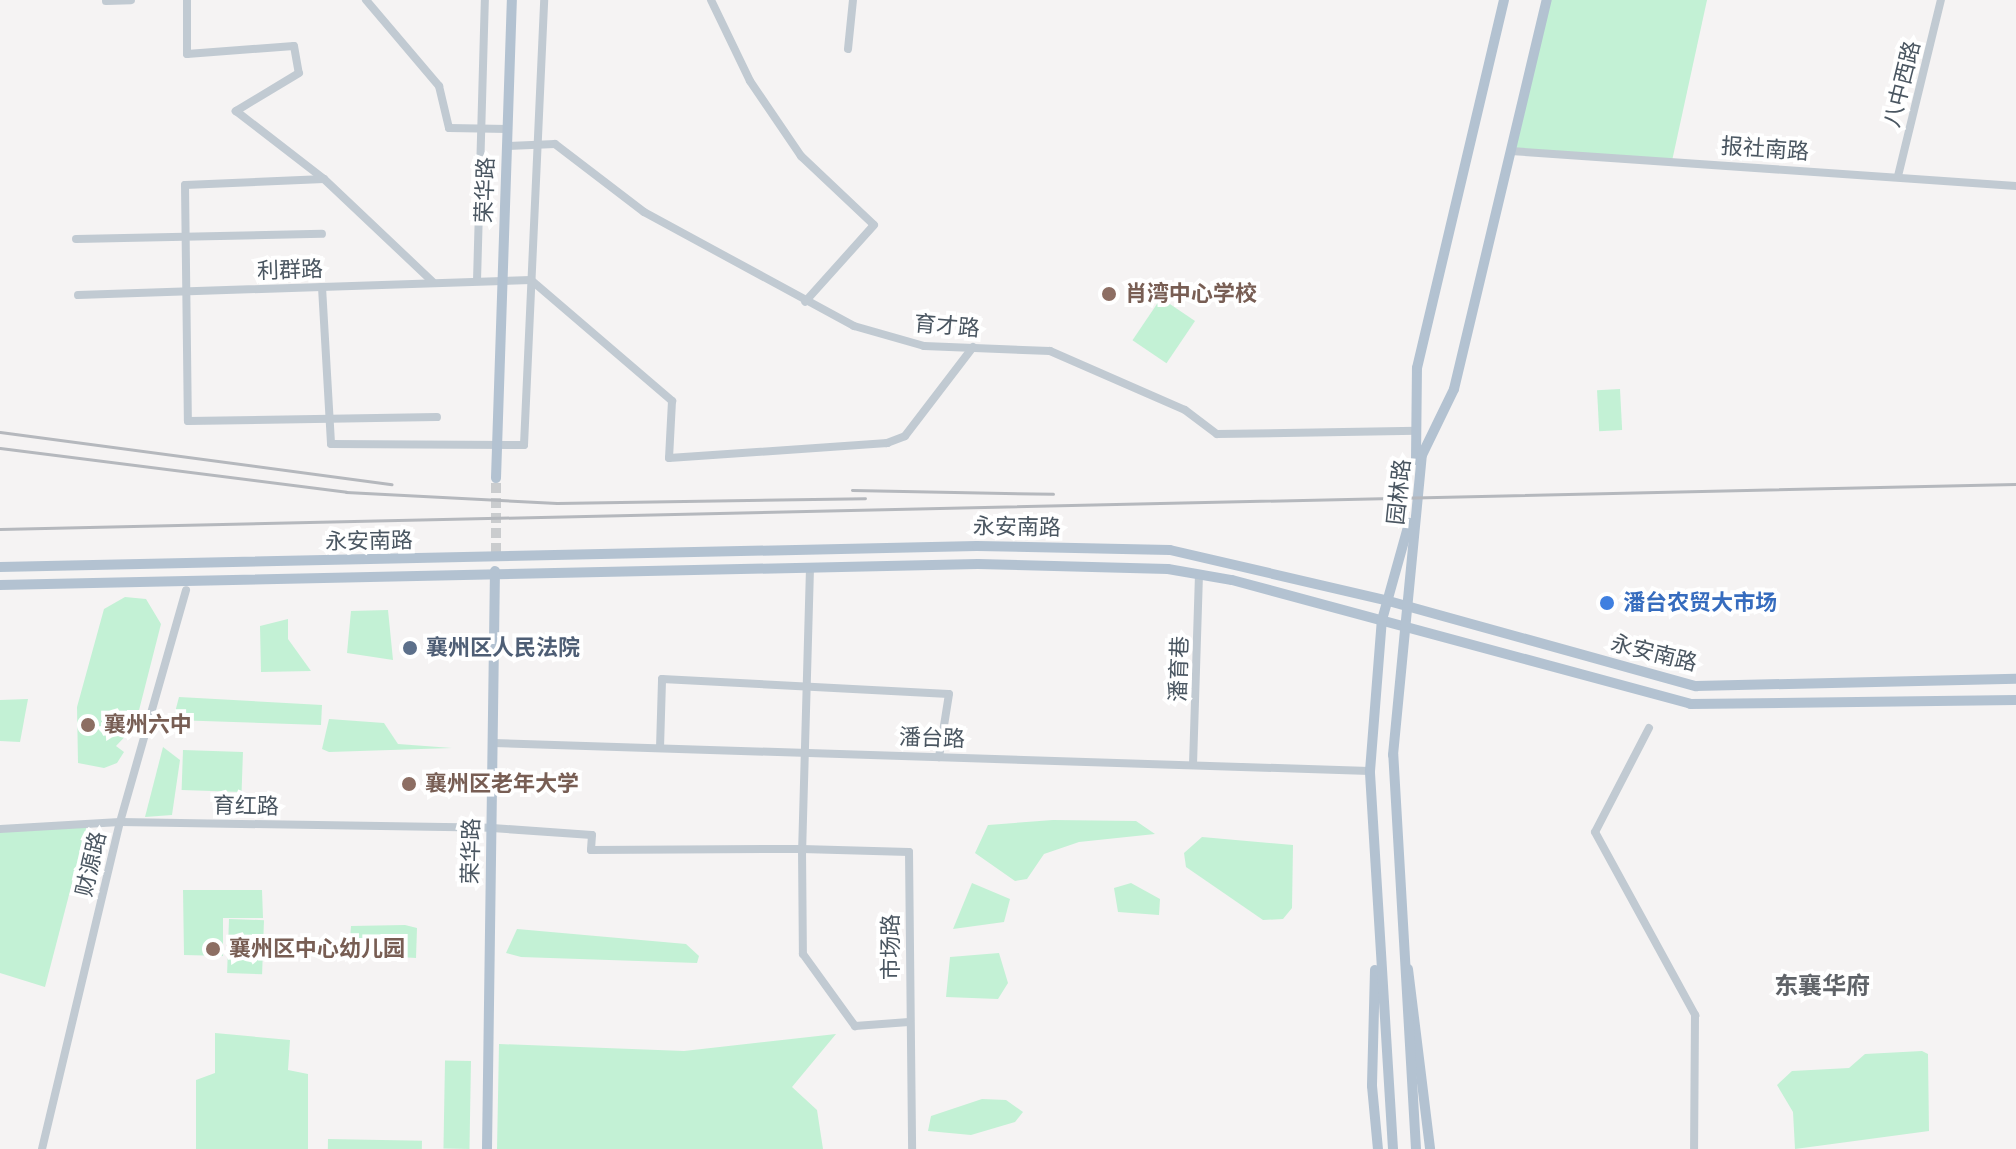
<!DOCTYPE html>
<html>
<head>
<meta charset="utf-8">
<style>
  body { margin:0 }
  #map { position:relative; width:2016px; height:1149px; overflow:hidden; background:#f5f3f3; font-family:Raleway,"Noto Sans SC",sans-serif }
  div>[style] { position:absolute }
  .green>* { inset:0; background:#c3f1d5; transform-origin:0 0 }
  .major-tunnel>* { height:10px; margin-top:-5px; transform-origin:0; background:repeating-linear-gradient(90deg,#caccce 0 10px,transparent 0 15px) }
  .minor>* { height:8px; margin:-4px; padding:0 4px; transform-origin:4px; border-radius:4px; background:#c1cad2 }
  .major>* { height:10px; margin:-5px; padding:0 5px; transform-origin:5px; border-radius:5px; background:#b3c2d1 }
  .rail>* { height:3px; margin:-1.5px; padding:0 1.5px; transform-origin:1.5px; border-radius:1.5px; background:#b5b8bd }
  .dots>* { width:22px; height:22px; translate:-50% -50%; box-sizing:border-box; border:4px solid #fff; border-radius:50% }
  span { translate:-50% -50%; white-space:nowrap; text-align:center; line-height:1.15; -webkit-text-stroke:8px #fff; paint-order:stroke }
  .street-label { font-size:22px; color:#4a5661 }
  .education-label { font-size:22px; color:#785e54; font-weight:700 }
  .left { translate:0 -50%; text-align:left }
  .shop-label { font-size:22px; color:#366cbe; font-weight:700 }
  .service-label { font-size:22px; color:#4e5e75; font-weight:700 }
  .neighbourhood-label { font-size:24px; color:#5f6368; font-weight:700 }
</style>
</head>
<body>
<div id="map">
  <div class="green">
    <i style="clip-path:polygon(1547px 0,1707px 0,1672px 161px,1511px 151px)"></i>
    <i style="left:1161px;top:298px;width:41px;height:51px;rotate:34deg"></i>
    <i style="left:1620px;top:389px;width:41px;height:23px;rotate:87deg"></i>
    <i style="clip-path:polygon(125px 597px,146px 599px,161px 624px,135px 726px,116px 746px,124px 752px,117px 763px,104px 768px,78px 763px,77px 707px,104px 609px)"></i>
    <i style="clip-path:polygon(388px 610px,393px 660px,347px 653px,351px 611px)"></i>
    <i style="clip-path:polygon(288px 619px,288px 639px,311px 671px,261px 672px,260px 626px)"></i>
    <i style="clip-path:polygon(179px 697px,322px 705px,321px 725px,173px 720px)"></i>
    <i style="clip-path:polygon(28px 699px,20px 742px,0 741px,0 700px)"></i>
    <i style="clip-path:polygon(329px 719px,384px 723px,398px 744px,452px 748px,329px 752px,322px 749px)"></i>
    <i style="clip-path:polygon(163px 747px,180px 760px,172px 815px,145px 817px)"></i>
    <i style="left:183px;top:750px;width:60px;height:40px;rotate:2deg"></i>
    <i style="clip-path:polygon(1053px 820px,1136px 821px,1155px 834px,1079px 842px,1044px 854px,1027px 879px,1015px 881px,975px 853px,988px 825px)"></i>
    <i style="clip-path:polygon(88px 822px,45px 987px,0 973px,0 829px)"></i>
    <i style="clip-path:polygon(1202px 837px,1293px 845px,1292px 908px,1283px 919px,1263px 920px,1186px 867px,1184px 853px)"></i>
    <i style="clip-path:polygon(972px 883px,1010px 899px,1004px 922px,953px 929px)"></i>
    <i style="clip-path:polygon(1131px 883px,1160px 899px,1159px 915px,1118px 912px,1114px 888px)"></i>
    <i style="clip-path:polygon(183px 890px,262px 890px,263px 918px,223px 918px,223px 956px,184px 955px)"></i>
    <i style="left:229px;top:919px;width:35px;height:54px;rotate:2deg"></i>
    <i style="clip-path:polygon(405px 925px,417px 928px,416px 958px,349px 954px,351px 926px)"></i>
    <i style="clip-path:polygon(517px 929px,686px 944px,699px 956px,697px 963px,521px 957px,506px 953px)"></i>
    <i style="clip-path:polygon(999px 953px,1008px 983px,998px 999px,946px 997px,950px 957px)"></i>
    <i style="clip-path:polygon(215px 1033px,290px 1040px,288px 1070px,308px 1074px,308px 1149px,196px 1149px,196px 1080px,215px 1073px)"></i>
    <i style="clip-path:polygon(836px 1034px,792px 1087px,817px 1110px,823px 1149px,497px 1149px,499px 1044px,684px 1051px)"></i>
    <i style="clip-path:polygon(1922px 1051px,1928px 1054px,1929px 1131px,1795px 1149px,1793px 1112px,1777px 1085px,1792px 1071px,1849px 1068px,1865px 1054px)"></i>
    <i style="left:471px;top:1061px;width:88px;height:26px;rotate:91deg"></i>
    <i style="clip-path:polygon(982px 1099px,1006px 1100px,1023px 1112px,1015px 1122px,971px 1135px,928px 1131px,931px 1116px)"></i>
    <i style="left:328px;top:1139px;width:94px;height:10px;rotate:1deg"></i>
  </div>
  <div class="major-tunnel">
    <i style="left:496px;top:553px;width:75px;rotate:-90deg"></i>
  </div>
  <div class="minor">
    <i style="left:187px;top:0;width:54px;rotate:90deg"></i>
    <i style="left:187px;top:54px;width:107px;rotate:-4.3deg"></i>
    <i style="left:294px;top:46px;width:27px;rotate:80deg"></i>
    <i style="left:299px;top:73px;width:74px;rotate:148.9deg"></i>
    <i style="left:236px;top:111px;width:111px;rotate:37.7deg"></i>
    <i style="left:324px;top:179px;width:150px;rotate:43.4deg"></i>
    <i style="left:366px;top:0;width:113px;rotate:49.7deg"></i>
    <i style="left:439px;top:86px;width:43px;rotate:76.6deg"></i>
    <i style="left:449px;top:128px;width:59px;rotate:1deg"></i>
    <i style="left:711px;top:0;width:90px;rotate:64.3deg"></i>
    <i style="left:750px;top:81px;width:91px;rotate:55.8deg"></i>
    <i style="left:801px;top:156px;width:100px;rotate:43.4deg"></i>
    <i style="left:874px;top:225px;width:103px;rotate:131.9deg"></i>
    <i style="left:106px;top:1px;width:25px;rotate:-2deg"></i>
    <i style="left:848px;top:49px;width:49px;rotate:-84.2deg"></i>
    <i style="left:507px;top:146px;width:48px;rotate:-2.4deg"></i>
    <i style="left:555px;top:144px;width:112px;rotate:37.4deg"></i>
    <i style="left:644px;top:212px;width:239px;rotate:28.5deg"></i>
    <i style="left:854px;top:326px;width:73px;rotate:15.9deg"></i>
    <i style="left:924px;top:346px;width:126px;rotate:2.3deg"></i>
    <i style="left:1050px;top:351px;width:147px;rotate:23.6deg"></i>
    <i style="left:1185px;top:410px;width:40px;rotate:37deg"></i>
    <i style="left:1217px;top:434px;width:200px;rotate:-0.9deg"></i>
    <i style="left:1511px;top:151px;width:506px;rotate:3.96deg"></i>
    <i style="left:1898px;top:176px;width:181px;rotate:-76.3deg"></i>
    <i style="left:324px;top:179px;width:139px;rotate:177.5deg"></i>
    <i style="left:185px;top:185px;width:236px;rotate:89.3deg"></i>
    <i style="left:188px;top:421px;width:249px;rotate:-0.9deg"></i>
    <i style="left:76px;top:239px;width:246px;rotate:-1.2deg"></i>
    <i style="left:477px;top:281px;width:281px;rotate:-88.4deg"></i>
    <i style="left:322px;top:287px;width:157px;rotate:86.7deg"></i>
    <i style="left:331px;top:444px;width:193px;rotate:0.3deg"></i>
    <i style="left:524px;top:445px;width:445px;rotate:-87.4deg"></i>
    <i style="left:78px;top:295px;width:453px;rotate:-1.9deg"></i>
    <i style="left:531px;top:280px;width:186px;rotate:40.6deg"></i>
    <i style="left:672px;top:401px;width:57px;rotate:93deg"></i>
    <i style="left:669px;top:458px;width:219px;rotate:-3.9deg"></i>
    <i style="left:887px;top:443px;width:19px;rotate:-21deg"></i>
    <i style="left:905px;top:436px;width:112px;rotate:-52.6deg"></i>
    <i style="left:810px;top:568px;width:281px;rotate:91.6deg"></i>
    <i style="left:802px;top:849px;width:107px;rotate:1.6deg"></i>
    <i style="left:909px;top:852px;width:297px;rotate:89.4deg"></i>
    <i style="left:1649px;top:728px;width:117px;rotate:117.4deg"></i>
    <i style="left:1595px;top:832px;width:209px;rotate:61.3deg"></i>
    <i style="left:1695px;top:1015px;width:134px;rotate:90.4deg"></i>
    <i style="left:493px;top:743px;width:877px;rotate:1.83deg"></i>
    <i style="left:660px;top:748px;width:69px;rotate:-88.3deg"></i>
    <i style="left:662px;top:679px;width:287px;rotate:3deg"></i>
    <i style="left:949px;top:694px;width:64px;rotate:99deg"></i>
    <i style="left:1193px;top:765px;width:191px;rotate:-88.2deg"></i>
    <i style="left:0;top:829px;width:120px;rotate:-3.3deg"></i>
    <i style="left:120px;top:822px;width:372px;rotate:0.9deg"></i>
    <i style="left:492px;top:828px;width:100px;rotate:4deg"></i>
    <i style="left:592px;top:835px;width:15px;rotate:94deg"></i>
    <i style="left:591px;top:850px;width:211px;rotate:-0.3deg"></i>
    <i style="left:802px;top:849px;width:105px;rotate:89.5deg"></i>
    <i style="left:803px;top:954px;width:89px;rotate:54.2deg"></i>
    <i style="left:855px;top:1026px;width:54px;rotate:-4.2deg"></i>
    <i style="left:42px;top:1149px;width:336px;rotate:-76.6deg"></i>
    <i style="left:120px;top:822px;width:241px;rotate:-74.1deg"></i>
  </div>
  <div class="major">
    <i style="left:1416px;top:460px;width:92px;rotate:-89.4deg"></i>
    <i style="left:1417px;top:368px;width:378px;rotate:-76.7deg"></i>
    <i style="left:496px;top:478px;width:478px;rotate:-88.1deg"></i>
    <i style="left:0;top:567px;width:977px;rotate:-1.23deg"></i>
    <i style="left:977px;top:546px;width:193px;rotate:1.2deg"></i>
    <i style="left:1170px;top:550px;width:221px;rotate:13.1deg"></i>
    <i style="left:1385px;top:600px;width:323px;rotate:15.5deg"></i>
    <i style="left:1696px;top:686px;width:320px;rotate:-1.3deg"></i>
    <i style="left:0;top:585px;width:978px;rotate:-1.23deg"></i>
    <i style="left:978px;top:564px;width:190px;rotate:1.5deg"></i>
    <i style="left:1168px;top:569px;width:65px;rotate:9.8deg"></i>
    <i style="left:1232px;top:580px;width:474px;rotate:15.1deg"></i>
    <i style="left:1690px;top:704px;width:326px;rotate:-0.7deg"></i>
    <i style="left:1408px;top:969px;width:181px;rotate:83deg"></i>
    <i style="left:1375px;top:970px;width:116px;rotate:91.5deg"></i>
    <i style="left:1372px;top:1086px;width:63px;rotate:84.6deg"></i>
    <i style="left:487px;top:1149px;width:578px;rotate:-89.21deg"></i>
    <i style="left:1393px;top:1149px;width:379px;rotate:-93.5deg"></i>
    <i style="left:1370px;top:771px;width:151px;rotate:-85.5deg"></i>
    <i style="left:1382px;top:620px;width:101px;rotate:-74.4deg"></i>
    <i style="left:1416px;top:1149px;width:395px;rotate:-93.3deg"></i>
    <i style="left:1393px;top:755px;width:301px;rotate:-84.5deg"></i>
    <i style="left:1422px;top:455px;width:73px;rotate:-64.1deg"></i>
    <i style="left:1454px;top:389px;width:400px;rotate:-76.6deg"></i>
  </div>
  <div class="rail">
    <i style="left:0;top:432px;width:395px;rotate:7.6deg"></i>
    <i style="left:0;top:448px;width:349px;rotate:7.2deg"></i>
    <i style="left:346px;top:492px;width:211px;rotate:3deg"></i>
    <i style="left:557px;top:503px;width:308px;rotate:-0.9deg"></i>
    <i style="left:852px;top:490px;width:201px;rotate:1.1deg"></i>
    <i style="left:0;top:529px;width:2017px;rotate:-1.28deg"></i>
  </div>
  <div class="dots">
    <i style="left:1109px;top:294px;background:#8d6e63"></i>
    <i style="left:1607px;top:603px;background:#3f7fe0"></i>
    <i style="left:410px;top:648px;background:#5c6f8a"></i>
    <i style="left:88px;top:725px;background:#8d6e63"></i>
    <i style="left:409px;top:784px;background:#8d6e63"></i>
    <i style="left:213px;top:949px;background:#8d6e63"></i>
  </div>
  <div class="street-label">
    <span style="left:1902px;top:84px;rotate:-76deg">八中西路</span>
    <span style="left:1765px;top:149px;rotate:4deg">报社南路</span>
    <span style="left:485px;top:190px;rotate:-88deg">荣华路</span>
    <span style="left:290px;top:270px;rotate:-2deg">利群路</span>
    <span style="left:947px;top:326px;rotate:5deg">育才路</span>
    <span style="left:1399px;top:492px;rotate:-84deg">园林路</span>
    <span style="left:1017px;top:527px;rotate:1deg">永安南路</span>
    <span style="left:369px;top:541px;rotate:-1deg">永安南路</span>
    <span style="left:1654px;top:653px;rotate:14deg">永安南路</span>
    <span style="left:1179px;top:669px;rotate:-88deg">潘育巷</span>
    <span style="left:932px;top:738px;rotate:2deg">潘台路</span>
    <span style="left:246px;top:806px;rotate:1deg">育红路</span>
    <span style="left:471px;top:851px;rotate:-89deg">荣华路</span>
    <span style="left:91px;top:864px;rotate:-77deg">财源路</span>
    <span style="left:891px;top:947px;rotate:-90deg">市场路</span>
  </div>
  <div class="education-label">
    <span class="left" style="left:1125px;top:294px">肖湾中心学校</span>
    <span class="left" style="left:104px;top:725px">襄州六中</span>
    <span class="left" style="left:425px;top:784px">襄州区老年大学</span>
    <span class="left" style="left:229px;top:949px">襄州区中心幼儿园</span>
  </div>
  <div class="shop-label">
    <span class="left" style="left:1623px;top:603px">潘台农贸大市场</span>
  </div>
  <div class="service-label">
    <span class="left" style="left:426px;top:648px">襄州区人民法院</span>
  </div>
  <div class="neighbourhood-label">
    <span style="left:1822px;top:986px">东襄华府</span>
  </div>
</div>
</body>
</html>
